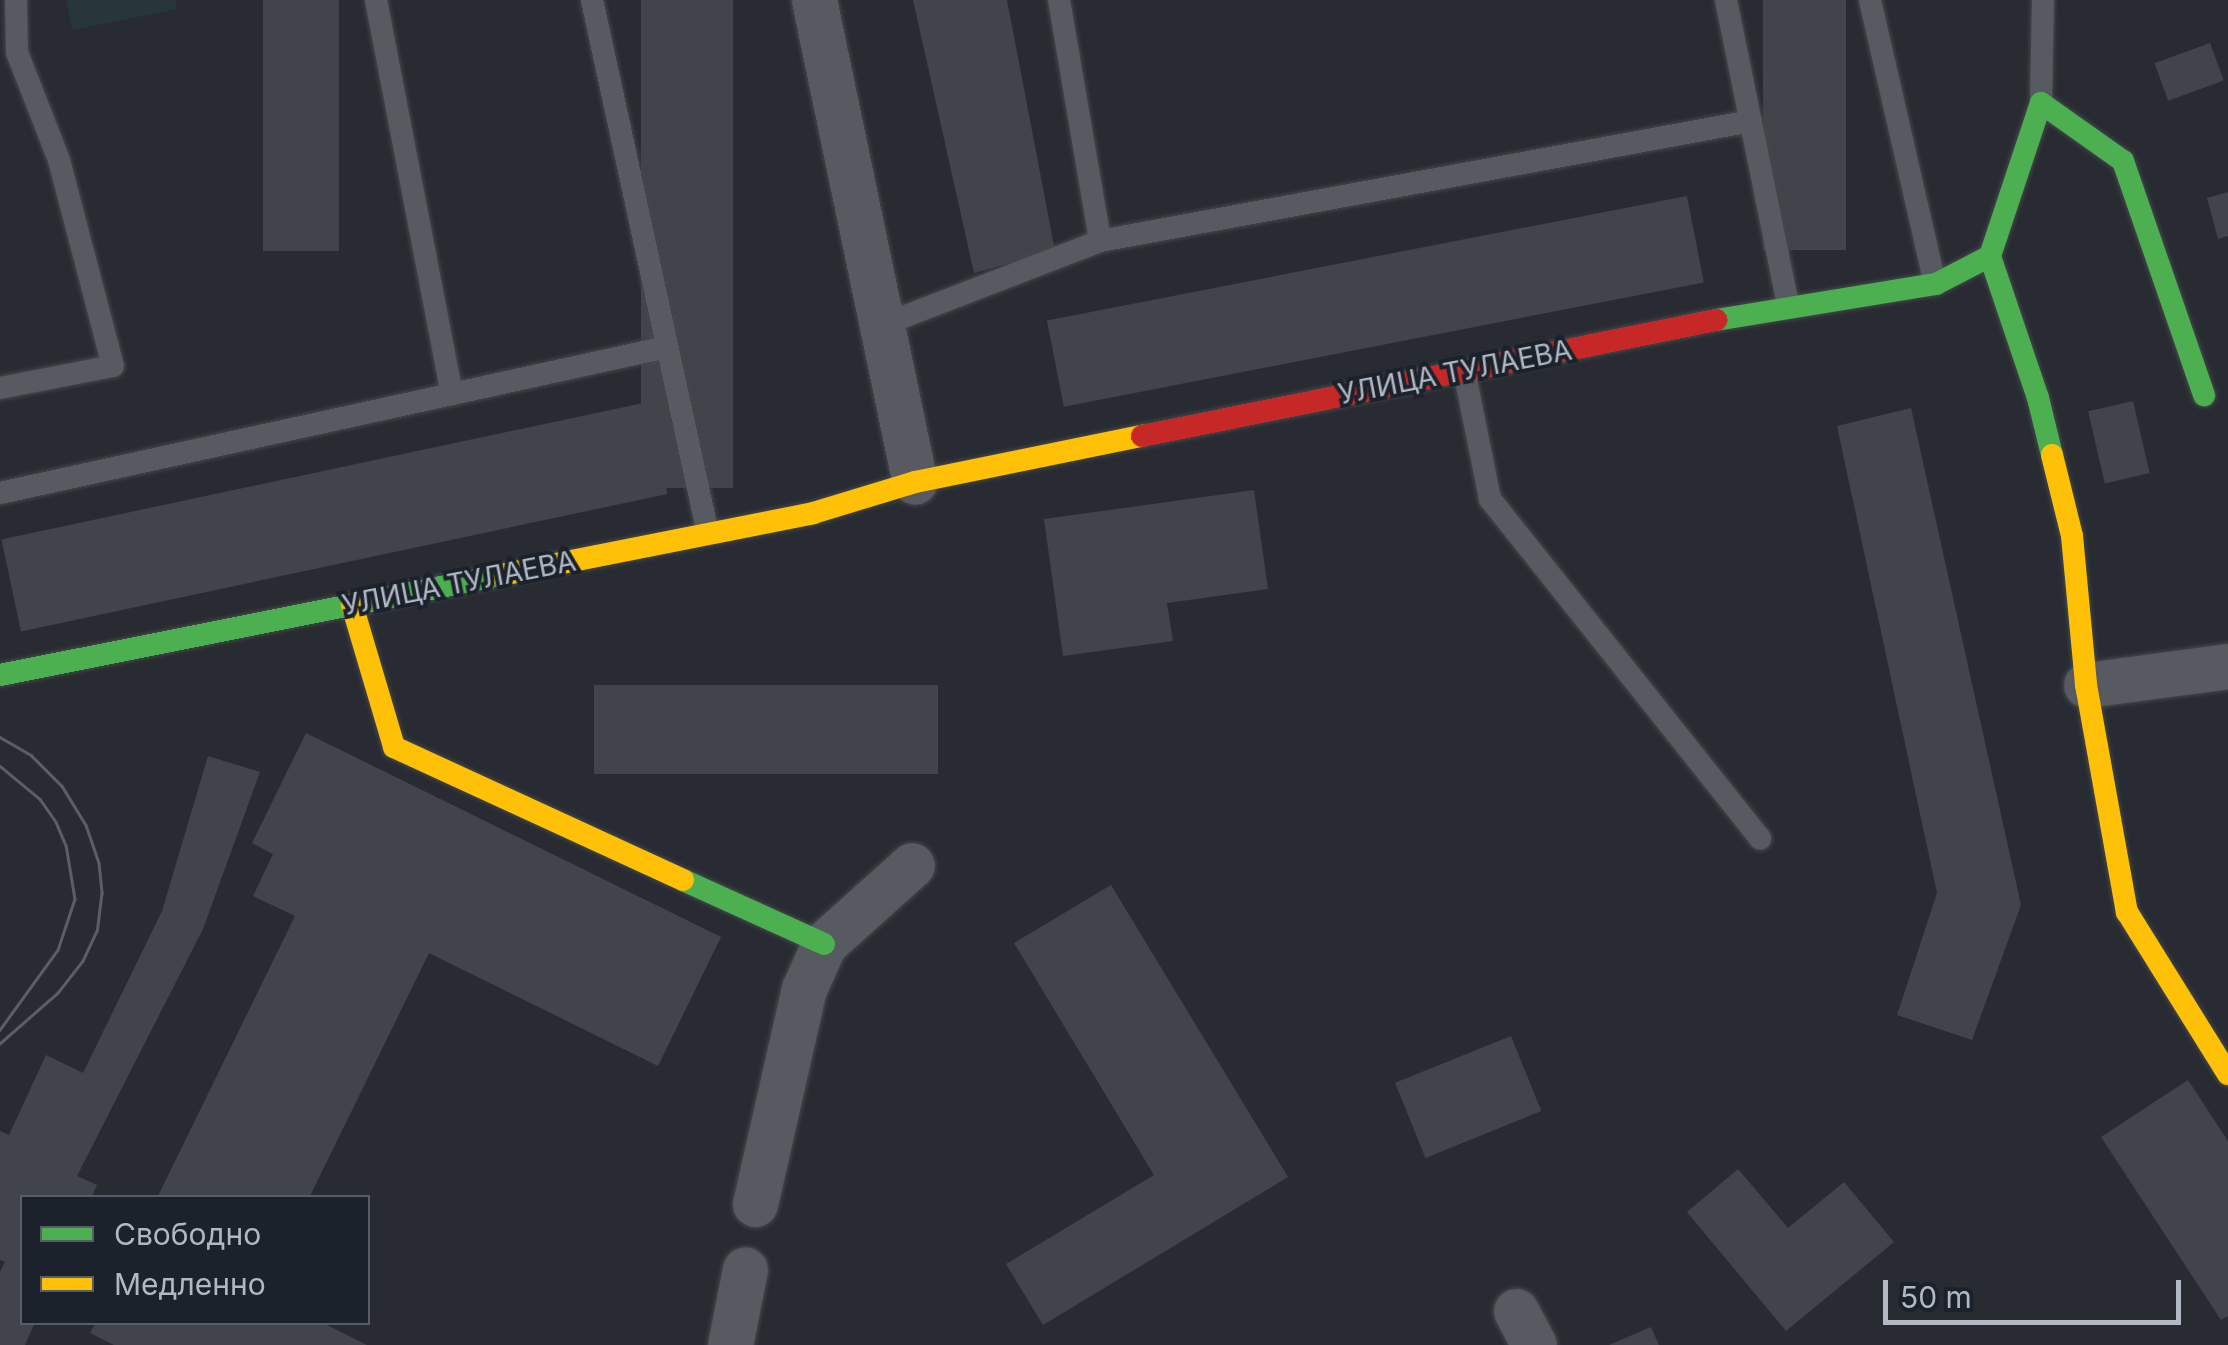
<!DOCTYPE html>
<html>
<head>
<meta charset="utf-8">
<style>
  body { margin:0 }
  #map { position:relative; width:2228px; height:1345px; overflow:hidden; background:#282c32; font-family:Inter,sans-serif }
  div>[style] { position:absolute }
  .green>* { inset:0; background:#273739 }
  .building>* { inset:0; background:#41454b; transform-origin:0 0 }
  .roads { filter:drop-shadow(0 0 2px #44474b) drop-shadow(0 0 2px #44474b) }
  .lane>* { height:22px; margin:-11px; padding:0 11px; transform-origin:11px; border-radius:11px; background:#575a60 }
  .street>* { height:45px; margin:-22.5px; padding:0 22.5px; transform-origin:22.5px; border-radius:22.5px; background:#575a60 }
  .fast>* { height:22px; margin:-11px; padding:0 11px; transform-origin:11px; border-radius:11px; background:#4caf50 }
  .slow>* { height:22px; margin:-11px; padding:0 11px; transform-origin:11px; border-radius:11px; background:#ffc107 }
  .jam>* { height:22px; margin:-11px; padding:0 11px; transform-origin:11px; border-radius:11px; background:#c62828 }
  .tram>* { height:2.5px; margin:-1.25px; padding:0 1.25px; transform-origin:1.25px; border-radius:1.25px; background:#5b5e64 }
  span { translate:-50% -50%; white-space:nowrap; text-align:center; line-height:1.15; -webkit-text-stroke:8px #1b222c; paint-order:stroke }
  .street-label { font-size:28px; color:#b1b8c4 }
  .legend { position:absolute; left:20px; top:1195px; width:350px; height:130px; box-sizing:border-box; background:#1b222c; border:2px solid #575e69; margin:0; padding:12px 18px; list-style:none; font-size:30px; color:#b1b8c4 }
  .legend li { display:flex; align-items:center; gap:20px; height:50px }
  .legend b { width:50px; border:2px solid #575e69 }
  .scale { position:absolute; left:1883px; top:1280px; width:298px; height:45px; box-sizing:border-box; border:5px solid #b1b8c4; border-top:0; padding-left:12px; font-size:30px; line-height:35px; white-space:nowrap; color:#b1b8c4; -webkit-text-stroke:8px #1b222c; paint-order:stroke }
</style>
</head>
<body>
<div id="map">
  <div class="green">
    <i style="clip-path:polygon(66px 0,175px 0,177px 9px,72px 30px)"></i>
  </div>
  <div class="building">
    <i style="left:263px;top:0;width:76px;height:251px"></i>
    <i style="left:641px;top:0;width:92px;height:488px"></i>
    <i style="clip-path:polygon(913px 0,1007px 0,1055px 251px,974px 273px)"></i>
    <i style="left:1763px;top:0;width:83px;height:250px"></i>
    <i style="left:2210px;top:43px;width:40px;height:59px;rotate:70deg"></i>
    <i style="clip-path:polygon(2228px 192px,2228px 236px,2218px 239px,2207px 198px)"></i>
    <i style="left:1687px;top:196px;width:88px;height:652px;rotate:79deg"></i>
    <i style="left:2133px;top:401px;width:74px;height:46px;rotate:77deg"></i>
    <i style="left:648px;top:402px;width:94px;height:661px;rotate:78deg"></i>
    <i style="clip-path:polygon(1911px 408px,2021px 905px,1972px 1040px,1897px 1015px,1937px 893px,1837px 426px)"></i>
    <i style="clip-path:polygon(1254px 490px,1268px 589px,1167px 603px,1173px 641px,1063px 656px,1044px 519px)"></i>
    <i style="left:594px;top:685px;width:344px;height:89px"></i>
    <i style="clip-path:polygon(306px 733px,721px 937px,658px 1066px,429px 953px,309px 1198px,157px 1198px,295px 916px,253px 896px,273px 854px,252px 843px)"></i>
    <i style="clip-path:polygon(208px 756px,260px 772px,203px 929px,77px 1176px,97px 1185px,91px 1198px,22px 1198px,22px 1322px,35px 1322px,25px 1345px,0 1345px,0 1272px,5px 1262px,0 1260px,0 1131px,9px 1135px,46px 1055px,83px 1073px,162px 911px)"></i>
    <i style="clip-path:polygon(1111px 885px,1288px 1177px,1043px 1325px,1006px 1264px,1154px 1175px,1014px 943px)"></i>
    <i style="left:1511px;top:1036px;width:81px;height:125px;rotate:68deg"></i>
    <i style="clip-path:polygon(2188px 1080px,2228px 1141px,2228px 1316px,2221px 1320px,2101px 1137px)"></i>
    <i style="clip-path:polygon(1738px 1169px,1788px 1228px,1844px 1182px,1894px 1242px,1786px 1331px,1687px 1212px)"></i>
    <i style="clip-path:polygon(96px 1322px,321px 1322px,367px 1345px,114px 1345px,90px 1333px)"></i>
    <i style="clip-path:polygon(1651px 1327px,1659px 1345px,1609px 1345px)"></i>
  </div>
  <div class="roads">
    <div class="lane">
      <i style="left:376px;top:0;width:401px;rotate:79.1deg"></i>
      <i style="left:592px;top:0;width:546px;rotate:77.74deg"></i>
      <i style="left:1059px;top:0;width:244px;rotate:80.3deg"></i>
      <i style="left:1726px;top:0;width:312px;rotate:78.5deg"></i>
      <i style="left:1870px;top:0;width:291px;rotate:77.1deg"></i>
      <i style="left:2041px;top:103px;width:103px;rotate:-88.9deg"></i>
      <i style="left:885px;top:324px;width:230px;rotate:-21.1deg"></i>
      <i style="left:1100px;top:241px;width:662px;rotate:-10.44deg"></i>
      <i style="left:1464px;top:370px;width:132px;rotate:78.6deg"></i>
      <i style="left:1490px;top:499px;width:434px;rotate:51.5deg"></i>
      <i style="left:0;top:388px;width:115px;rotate:-11deg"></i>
      <i style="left:113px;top:366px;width:213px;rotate:-104.7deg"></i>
      <i style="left:59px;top:160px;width:116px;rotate:-111.3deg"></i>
      <i style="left:17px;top:52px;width:52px;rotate:-91.1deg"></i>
      <i style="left:0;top:493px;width:683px;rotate:-12.35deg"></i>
    </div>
    <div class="street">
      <i style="left:814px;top:0;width:492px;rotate:78.2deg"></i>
      <i style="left:2086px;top:685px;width:143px;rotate:-7.6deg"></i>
      <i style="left:755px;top:1204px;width:221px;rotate:-77.2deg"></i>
      <i style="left:804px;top:989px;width:49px;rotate:-66deg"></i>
      <i style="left:824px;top:944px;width:118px;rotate:-41.9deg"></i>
      <i style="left:1516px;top:1311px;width:38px;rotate:62deg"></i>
      <i style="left:730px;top:1345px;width:77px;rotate:-78.8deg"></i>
    </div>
    <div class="fast">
      <i style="left:1716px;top:320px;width:223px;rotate:-9.3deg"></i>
      <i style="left:1936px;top:284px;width:61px;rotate:-27.4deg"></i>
      <i style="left:2052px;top:455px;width:59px;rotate:-103.8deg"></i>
      <i style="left:2038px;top:398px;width:150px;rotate:-108.7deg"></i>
      <i style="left:1990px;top:256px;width:161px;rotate:-71.6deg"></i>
      <i style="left:2041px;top:103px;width:100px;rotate:35.3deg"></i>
      <i style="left:2123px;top:161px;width:248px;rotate:70.9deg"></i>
      <i style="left:0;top:675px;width:511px;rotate:-11.29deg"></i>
      <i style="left:683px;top:880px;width:155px;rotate:24.4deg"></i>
    </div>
    <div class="slow">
      <i style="left:2052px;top:455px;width:83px;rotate:76.1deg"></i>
      <i style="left:2072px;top:536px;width:150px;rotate:84.6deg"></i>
      <i style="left:2086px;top:685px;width:231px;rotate:79.8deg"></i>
      <i style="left:2127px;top:912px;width:191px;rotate:58.1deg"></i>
      <i style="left:501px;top:575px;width:318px;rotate:-11.2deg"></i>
      <i style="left:813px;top:513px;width:107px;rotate:-16.9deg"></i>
      <i style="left:915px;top:482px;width:232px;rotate:-11.5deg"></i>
      <i style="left:352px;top:605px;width:148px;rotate:73.5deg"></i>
      <i style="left:394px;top:747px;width:318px;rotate:24.7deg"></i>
    </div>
    <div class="jam">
      <i style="left:1142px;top:436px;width:586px;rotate:-11.43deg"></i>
    </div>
  </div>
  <div class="tram">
    <i style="left:0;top:737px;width:36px;rotate:30deg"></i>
    <i style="left:31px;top:755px;width:44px;rotate:45deg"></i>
    <i style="left:62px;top:786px;width:46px;rotate:58.4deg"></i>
    <i style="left:86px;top:825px;width:40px;rotate:71.1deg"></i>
    <i style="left:99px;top:863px;width:30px;rotate:84deg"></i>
    <i style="left:102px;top:893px;width:38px;rotate:97deg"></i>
    <i style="left:97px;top:931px;width:33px;rotate:115deg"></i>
    <i style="left:83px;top:961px;width:41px;rotate:128deg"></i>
    <i style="left:58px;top:993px;width:77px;rotate:138.7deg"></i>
    <i style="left:0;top:766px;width:52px;rotate:39.5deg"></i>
    <i style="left:40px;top:799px;width:28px;rotate:55deg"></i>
    <i style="left:56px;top:822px;width:25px;rotate:67deg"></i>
    <i style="left:66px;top:845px;width:55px;rotate:80.5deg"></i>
    <i style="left:75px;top:899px;width:54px;rotate:108.4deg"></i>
    <i style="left:58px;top:950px;width:99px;rotate:125.9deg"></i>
  </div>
  <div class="street-label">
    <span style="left:1455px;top:372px;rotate:-11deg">УЛИЦА ТУЛАЕВА</span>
    <span style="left:459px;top:583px;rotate:-11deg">УЛИЦА ТУЛАЕВА</span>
  </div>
  <ul class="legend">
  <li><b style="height:12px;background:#4caf50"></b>Свободно</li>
  <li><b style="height:12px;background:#ffc107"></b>Медленно</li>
  </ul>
  <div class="scale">50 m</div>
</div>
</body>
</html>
